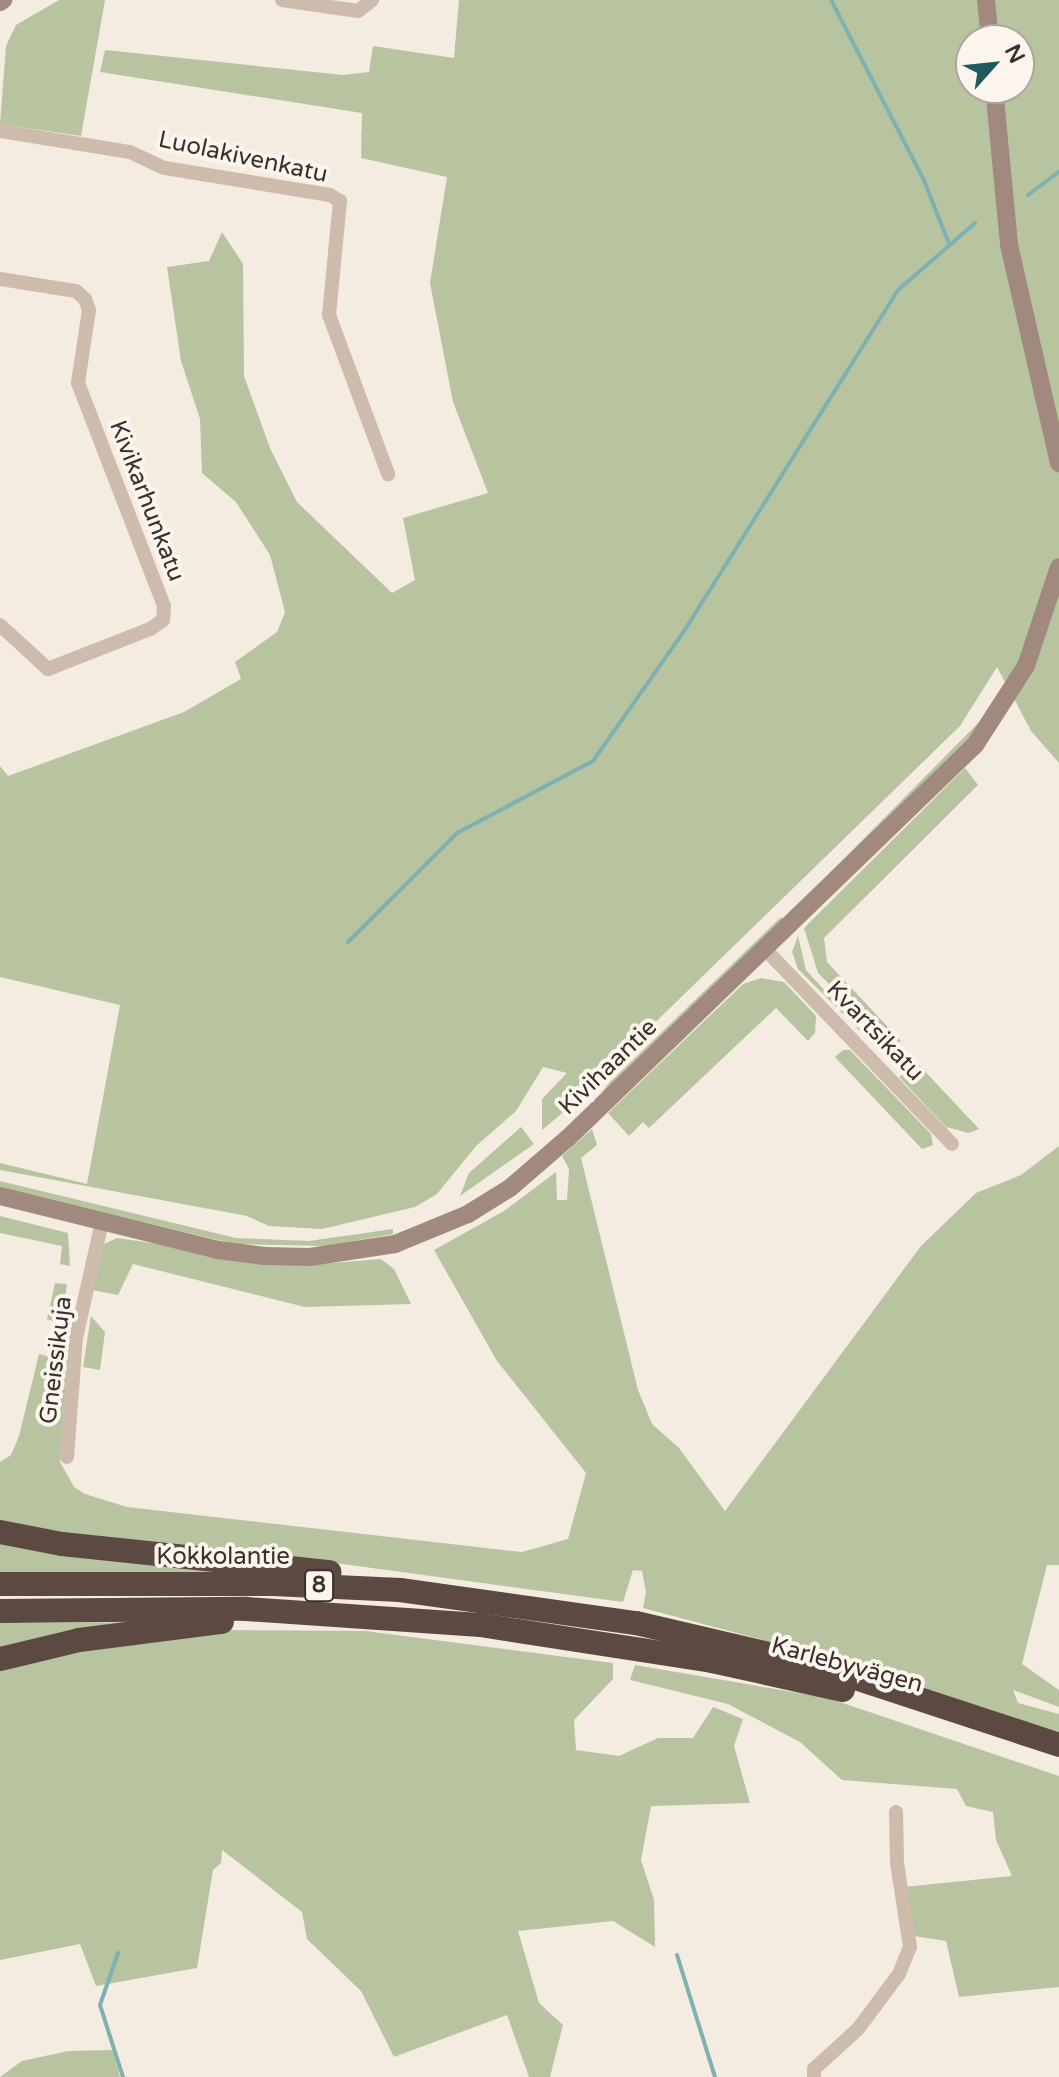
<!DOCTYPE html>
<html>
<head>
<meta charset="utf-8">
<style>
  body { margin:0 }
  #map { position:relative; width:1059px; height:2077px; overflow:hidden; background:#f4ebe1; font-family:"Varela Round",sans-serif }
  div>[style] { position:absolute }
  .green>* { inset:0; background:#b8c4a0 }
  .stream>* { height:4px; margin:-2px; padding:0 2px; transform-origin:2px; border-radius:2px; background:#7fb0b2 }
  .street>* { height:14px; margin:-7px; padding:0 7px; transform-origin:7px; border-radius:7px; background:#cdbbac }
  .secondary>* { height:18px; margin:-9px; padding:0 9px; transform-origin:9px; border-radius:9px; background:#a18a7d }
  .highway>* { height:24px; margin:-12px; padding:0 12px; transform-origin:12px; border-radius:12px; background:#5c4a42 }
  span { translate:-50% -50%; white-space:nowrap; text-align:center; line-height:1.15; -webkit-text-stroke:8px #fbf5ee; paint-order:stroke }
  .shield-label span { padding:2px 6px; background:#fbf5ee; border:2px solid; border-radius:6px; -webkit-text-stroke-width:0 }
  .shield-label { font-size:22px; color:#3b302b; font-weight:700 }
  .street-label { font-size:24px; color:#3b302b }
  .north { position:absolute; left:955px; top:24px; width:80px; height:80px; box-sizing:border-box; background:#fbf5ee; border:2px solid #aea6a0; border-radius:50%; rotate:63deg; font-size:22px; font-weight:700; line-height:32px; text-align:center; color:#3b302b }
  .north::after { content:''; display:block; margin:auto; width:28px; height:36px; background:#1f5a5e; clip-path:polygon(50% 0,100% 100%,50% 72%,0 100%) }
</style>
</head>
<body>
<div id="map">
  <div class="green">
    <i style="clip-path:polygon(59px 0,105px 0,81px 136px,0 124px,6px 46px,16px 25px)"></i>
    <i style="clip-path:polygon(evenodd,459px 0,1059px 0,1059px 763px,1031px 731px,1010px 691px,971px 741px,799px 904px,991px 710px,1006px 684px,997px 667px,960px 726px,561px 1114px,542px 1130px,542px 1099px,567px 1073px,543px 1067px,516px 1111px,476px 1146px,437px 1194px,415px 1207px,322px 1229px,269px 1226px,247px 1216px,0 1170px,0 1163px,87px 1184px,120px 1005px,0 977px,0 766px,8px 776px,184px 712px,241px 679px,235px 662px,277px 632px,285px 612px,270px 555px,236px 502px,202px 473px,200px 419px,181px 361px,167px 267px,209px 261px,222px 232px,243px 264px,244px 376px,270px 448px,297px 502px,392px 593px,415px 580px,403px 518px,488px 493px,453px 402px,430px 283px,447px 177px,361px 158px,362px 113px,100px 72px,105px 50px,343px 75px,369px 72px,373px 46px,454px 58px,459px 0,971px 40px,1019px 40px,1019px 88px,971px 88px,971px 40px)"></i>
    <i style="clip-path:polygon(965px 768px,978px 785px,824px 938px,827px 962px,901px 1041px,891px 1046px,818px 973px,804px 928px)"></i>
    <i style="clip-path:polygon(780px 918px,784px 918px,593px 1104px,610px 1082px)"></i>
    <i style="clip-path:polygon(798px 936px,806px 970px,878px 1049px,798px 969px,792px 952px)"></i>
    <i style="clip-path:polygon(761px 978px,784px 982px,816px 1016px,815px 1033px,808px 1041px,776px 1008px,649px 1128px,643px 1122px,629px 1136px,608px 1113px,743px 984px)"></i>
    <i style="clip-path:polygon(843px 1050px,850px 1050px,931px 1134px,933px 1145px,922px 1149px,835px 1057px)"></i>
    <i style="clip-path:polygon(919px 1065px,979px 1129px,969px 1133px,946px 1127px,899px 1077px)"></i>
    <i style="clip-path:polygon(521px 1127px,534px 1144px,460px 1196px,469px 1173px)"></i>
    <i style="clip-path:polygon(592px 1129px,597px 1145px,581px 1158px,638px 1390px,652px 1424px,679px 1448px,725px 1511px,921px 1246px,976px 1193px,1021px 1175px,1059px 1146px,1059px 1565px,1047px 1565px,1022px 1664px,1059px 1690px,1059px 1707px,1013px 1690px,1018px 1703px,1059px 1714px,1059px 1733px,860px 1666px,643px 1608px,646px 1592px,642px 1571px,633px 1570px,623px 1602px,335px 1563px,78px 1540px,0 1522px,0 1462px,11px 1455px,19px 1436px,39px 1354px,55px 1358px,63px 1352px,68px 1352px,60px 1462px,74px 1487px,85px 1494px,127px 1507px,522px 1552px,568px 1539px,586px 1473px,497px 1361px,434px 1250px,504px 1211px,556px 1172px,557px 1200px,567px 1200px,569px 1169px,562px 1156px)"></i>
    <i style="clip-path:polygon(0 1181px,236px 1238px,309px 1241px,393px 1229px,393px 1234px,326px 1246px,235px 1244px,0 1188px)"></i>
    <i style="clip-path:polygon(0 1216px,68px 1233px,70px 1266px,60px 1264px,62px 1246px,0 1233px)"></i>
    <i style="clip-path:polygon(117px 1238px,308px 1265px,381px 1259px,394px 1269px,411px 1304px,305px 1307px,133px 1264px,118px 1295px,92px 1290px,104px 1244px)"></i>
    <i style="clip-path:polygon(55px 1283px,67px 1284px,61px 1324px,47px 1319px)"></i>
    <i style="clip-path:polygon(91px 1316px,105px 1332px,100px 1370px,83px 1367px)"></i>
    <i style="clip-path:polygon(0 1538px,272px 1572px,0 1575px)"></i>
    <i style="clip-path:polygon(0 1622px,54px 1623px,142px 1622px,0 1652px)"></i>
    <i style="clip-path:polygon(227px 1630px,365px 1631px,613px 1663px,613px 1679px,574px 1720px,576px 1750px,619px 1756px,658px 1738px,693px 1738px,713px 1707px,743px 1719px,734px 1746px,750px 1803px,651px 1806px,641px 1860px,654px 1900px,655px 1947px,613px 1921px,518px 1931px,539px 2003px,563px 2025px,550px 2077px,529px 2077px,507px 2015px,394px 2057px,361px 1991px,307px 1939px,302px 1912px,222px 1850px,221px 1863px,213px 1870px,197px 1968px,96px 1986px,80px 1944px,0 1960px,0 1666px,58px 1652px)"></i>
    <i style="clip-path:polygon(635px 1665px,828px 1698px,1059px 1776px,1059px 1987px,959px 1997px,946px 1941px,914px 1936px,904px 1887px,1012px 1876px,996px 1840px,993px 1812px,966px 1806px,957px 1789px,842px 1780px,800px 1742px,728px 1704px,630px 1680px)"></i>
    <i style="clip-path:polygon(113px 2050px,120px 2077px,0 2077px,22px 2061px,68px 2051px)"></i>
  </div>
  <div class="stream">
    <i style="left:831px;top:0;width:200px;rotate:62.7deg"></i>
    <i style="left:923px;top:178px;width:68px;rotate:68.4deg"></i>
    <i style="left:1028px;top:195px;width:39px;rotate:-37deg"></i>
    <i style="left:348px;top:942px;width:154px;rotate:-45deg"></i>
    <i style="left:457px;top:833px;width:154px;rotate:-27.9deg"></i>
    <i style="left:593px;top:761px;width:162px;rotate:-55deg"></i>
    <i style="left:686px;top:628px;width:399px;rotate:-57.9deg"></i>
    <i style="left:898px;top:290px;width:102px;rotate:-41deg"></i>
    <i style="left:118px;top:1953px;width:55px;rotate:109.1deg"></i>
    <i style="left:100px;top:2005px;width:76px;rotate:72.3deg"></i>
    <i style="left:677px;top:1955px;width:128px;rotate:72.7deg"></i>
  </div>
  <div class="street">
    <i style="left:282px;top:0;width:77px;rotate:8.2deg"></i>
    <i style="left:358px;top:11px;width:18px;rotate:-38deg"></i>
    <i style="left:0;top:131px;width:132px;rotate:9.2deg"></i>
    <i style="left:130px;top:152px;width:38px;rotate:25deg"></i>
    <i style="left:165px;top:168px;width:167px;rotate:9.3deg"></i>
    <i style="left:330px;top:195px;width:12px;rotate:31deg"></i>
    <i style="left:340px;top:201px;width:115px;rotate:95.5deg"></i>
    <i style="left:329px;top:315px;width:170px;rotate:69.6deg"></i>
    <i style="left:0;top:279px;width:77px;rotate:9deg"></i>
    <i style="left:76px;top:291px;width:12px;rotate:42deg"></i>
    <i style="left:85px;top:299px;width:12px;rotate:70deg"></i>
    <i style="left:89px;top:310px;width:74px;rotate:98.6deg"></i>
    <i style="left:78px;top:383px;width:239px;rotate:68.9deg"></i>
    <i style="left:164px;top:606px;width:14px;rotate:94deg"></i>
    <i style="left:163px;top:620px;width:16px;rotate:145deg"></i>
    <i style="left:150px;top:629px;width:110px;rotate:158.6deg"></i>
    <i style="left:48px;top:669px;width:65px;rotate:-137.5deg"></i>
    <i style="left:765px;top:949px;width:270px;rotate:46.2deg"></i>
    <i style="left:67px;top:1457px;width:119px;rotate:-85.7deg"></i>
    <i style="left:76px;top:1338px;width:119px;rotate:-77.4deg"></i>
    <i style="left:814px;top:2077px;width:8px;rotate:-90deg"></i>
    <i style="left:814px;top:2069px;width:59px;rotate:-42.3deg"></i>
    <i style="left:858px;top:2029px;width:69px;rotate:-53.3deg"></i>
    <i style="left:899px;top:1974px;width:29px;rotate:-68deg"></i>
    <i style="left:910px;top:1947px;width:85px;rotate:-98.8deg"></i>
    <i style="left:897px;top:1863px;width:51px;rotate:-91.1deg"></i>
  </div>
  <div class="secondary">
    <i style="left:986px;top:0;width:40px;rotate:84.3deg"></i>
    <i style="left:0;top:2px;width:4px;rotate:-34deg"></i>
    <i style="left:994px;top:88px;width:158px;rotate:84.5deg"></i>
    <i style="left:1009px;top:245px;width:224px;rotate:77.1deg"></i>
    <i style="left:0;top:1196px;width:225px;rotate:13.9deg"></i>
    <i style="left:218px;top:1250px;width:47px;rotate:7.3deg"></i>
    <i style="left:265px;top:1256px;width:45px;rotate:1.3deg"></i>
    <i style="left:310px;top:1257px;width:86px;rotate:-8.7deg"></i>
    <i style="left:395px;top:1244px;width:79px;rotate:-22.3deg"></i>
    <i style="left:468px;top:1214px;width:49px;rotate:-31.8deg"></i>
    <i style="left:510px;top:1188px;width:77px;rotate:-40.8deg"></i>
    <i style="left:568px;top:1138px;width:566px;rotate:-44deg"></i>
    <i style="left:975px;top:745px;width:94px;rotate:-57.2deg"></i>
    <i style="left:1026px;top:666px;width:104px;rotate:-71.6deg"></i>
  </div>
  <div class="highway">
    <i style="left:0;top:1532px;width:63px;rotate:11deg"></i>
    <i style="left:62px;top:1544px;width:269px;rotate:6deg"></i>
    <i style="left:0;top:1584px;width:273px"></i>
    <i style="left:273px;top:1584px;width:127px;rotate:2.7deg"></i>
    <i style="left:400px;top:1590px;width:238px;rotate:8deg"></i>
    <i style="left:636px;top:1623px;width:185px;rotate:13.1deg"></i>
    <i style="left:816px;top:1665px;width:256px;rotate:18.2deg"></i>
    <i style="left:0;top:1611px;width:246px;rotate:-0.5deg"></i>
    <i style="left:246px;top:1609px;width:235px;rotate:3.9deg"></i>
    <i style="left:480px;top:1625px;width:235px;rotate:8.8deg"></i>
    <i style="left:712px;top:1661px;width:134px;rotate:12.5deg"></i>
    <i style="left:0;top:1659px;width:81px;rotate:-13.5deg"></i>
    <i style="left:79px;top:1640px;width:144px;rotate:-7.2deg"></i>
  </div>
  <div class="shield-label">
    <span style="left:319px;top:1586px">8</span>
  </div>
  <div class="street-label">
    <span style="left:243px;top:157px;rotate:12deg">Luolakivenkatu</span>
    <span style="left:147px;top:501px;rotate:69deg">Kivikarhunkatu</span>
    <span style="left:875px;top:1031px;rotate:46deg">Kvartsikatu</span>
    <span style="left:608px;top:1067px;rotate:-44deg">Kivihaantie</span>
    <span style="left:56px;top:1360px;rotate:-83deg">Gneissikuja</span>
    <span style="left:223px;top:1557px">Kokkolantie</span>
    <span style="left:847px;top:1665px;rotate:15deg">Karlebyvägen</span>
  </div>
  <div class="north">N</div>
</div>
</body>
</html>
